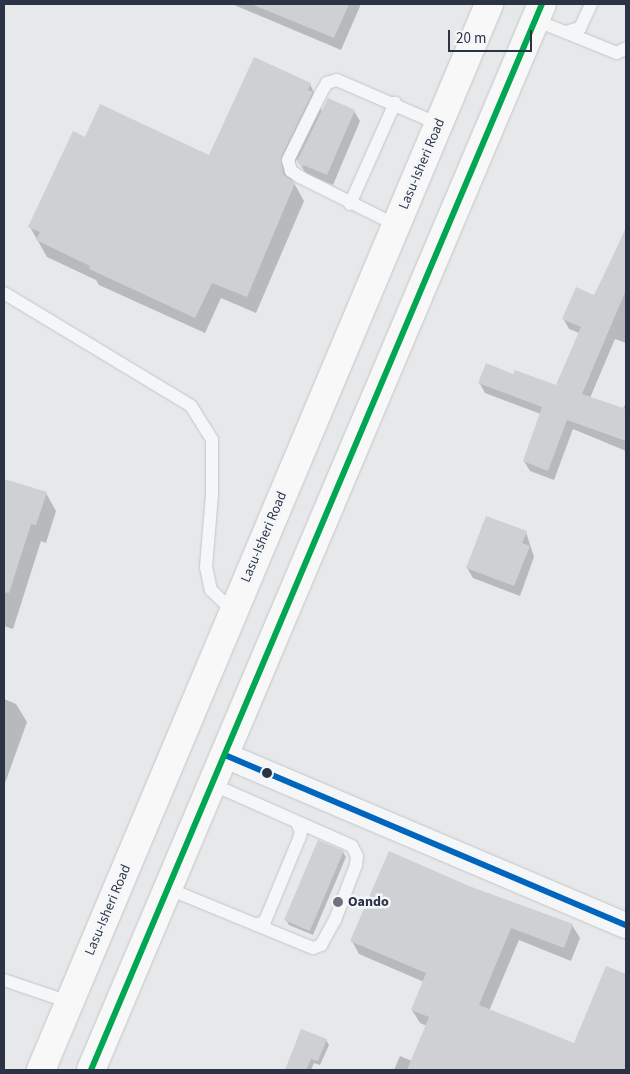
<!DOCTYPE html>
<html>
<head>
<meta charset="utf-8">
<style>
  body { margin:0 }
  #map { position:relative; width:630px; height:1074px; overflow:hidden; background:#e6e8ea; font-family:"Source Sans 3",sans-serif }
  div>[style] { position:absolute }
  .shadow>* { inset:0; background:#0003 }
  .building>* { inset:0; background:#ced0d3; transform-origin:0 0 }
  .roads { filter:drop-shadow(0 0 1px #c4c6c8) drop-shadow(0 0 1px #c4c6c8) }
  .lane>* { height:12px; margin:-6px; padding:0 6px; transform-origin:6px; border-radius:6px; background:#f5f6f7 }
  .street>* { height:25px; margin:-12.5px; padding:0 12.5px; transform-origin:12.5px; border-radius:12.5px; background:#f5f6f7 }
  .primary>* { height:28px; margin:-14px; padding:0 14px; transform-origin:14px; border-radius:14px; background:#f8f8f8 }
  .bus-1>* { height:6px; margin:-3px; padding:0 3px; transform-origin:3px; border-radius:3px; background:#0065bd }
  .bus-2>* { height:6px; margin:-3px; padding:0 3px; transform-origin:3px; border-radius:3px; background:#00a651 }
  .dots>* { width:14px; height:14px; translate:-50% -50%; box-sizing:border-box; border:2px solid #f4f6f9; border-radius:50% }
  span { translate:-50% -50%; white-space:nowrap; text-align:center; line-height:1.15; -webkit-text-stroke:5px #f4f6f9; paint-order:stroke }
  .street-label { font-size:14px; color:#2b3445 }
  .poi-label { font-size:14px; color:#2b3445; font-weight:700 }
  .left { translate:0 -50%; text-align:left }
  .frame { position:absolute; inset:0; border:5px solid #2b3445; pointer-events:none }
  .scale { position:absolute; left:448px; top:30px; width:84px; height:22px; box-sizing:border-box; border:2px solid #2b3445; border-top:0; padding-left:6px; font-size:15px; line-height:18px; white-space:nowrap; color:#2b3445; -webkit-text-stroke:4px #f4f6f9; paint-order:stroke }
</style>
</head>
<body>
<div id="map">
  <div class="shadow">
    <i style="clip-path:polygon(232px 4px,361px 4px,341px 50px)"></i>
    <i style="clip-path:polygon(310px 84px,322px 111px,354px 111px,360px 121px,333px 185px,309px 175px,308px 177px,297px 159px,289px 174px,304px 201px,256px 313px,221px 298px,205px 333px,99px 285px,96px 280px,47px 257px,30px 227px,85px 139px,210px 156px)"></i>
    <i style="clip-path:polygon(626px 228px,626px 343px,615px 339px,590px 398px,622px 409px,626px 404px,626px 451px,573px 429px,554px 480px,530px 471px,524px 461px,541px 414px,485px 393px,479px 382px,514px 376px,556px 386px,579px 333px,569px 329px,563px 318px,595px 297px)"></i>
    <i style="clip-path:polygon(4px 480px,46px 493px,56px 511px,46px 543px,41px 541px,13px 629px,4px 626px)"></i>
    <i style="clip-path:polygon(526px 532px,534px 557px,520px 596px,473px 578px,467px 568px)"></i>
    <i style="clip-path:polygon(4px 699px,16px 704px,27px 722px,4px 786px)"></i>
    <i style="clip-path:polygon(343px 852px,346px 857px,313px 935px,289px 925px,286px 920px)"></i>
    <i style="clip-path:polygon(469px 887px,572px 925px,580px 938px,571px 961px,519px 940px,489px 1011px,575px 1045px,606px 967px,626px 976px,626px 1070px,394px 1070px,400px 1056px,412px 1061px,427px 1026px,420px 1023px,412px 1010px,424px 982px,359px 954px,352px 941px)"></i>
    <i style="clip-path:polygon(302px 1031px,326px 1040px,329px 1045px,320px 1065px,314px 1063px,311px 1070px,286px 1070px)"></i>
  </div>
  <div class="building">
    <i style="clip-path:polygon(251px 4px,349px 4px,334px 38px)"></i>
    <i style="clip-path:polygon(254px 57px,311px 83px,308px 90px,313px 92px,281px 157px,283px 174px,295px 183px,247px 297px,212px 283px,195px 318px,89px 269px,90px 266px,36px 240px,40px 232px,28px 227px,73px 131px,85px 137px,100px 104px,209px 155px)"></i>
    <i style="clip-path:polygon(328px 98px,355px 110px,327px 175px,303px 165px,302px 168px,297px 161px)"></i>
    <i style="clip-path:polygon(626px 229px,626px 290px,582px 394px,626px 409px,626px 441px,567px 420px,548px 471px,523px 461px,542px 407px,478px 383px,486px 363px,513px 374px,515px 370px,556px 385px,581px 327px,562px 319px,576px 287px,594px 295px)"></i>
    <i style="clip-path:polygon(4px 479px,47px 492px,36px 525px,31px 524px,9px 593px,4px 592px)"></i>
    <i style="clip-path:polygon(486px 516px,527px 531px,522px 543px,530px 546px,514px 586px,466px 568px)"></i>
    <i style="left:318px;top:840px;width:28px;height:87px;rotate:23deg"></i>
    <i style="clip-path:polygon(389px 851px,469px 886px,573px 924px,564px 948px,511px 928px,479px 1005px,574px 1043px,606px 966px,626px 974px,626px 1070px,407px 1070px,429px 1017px,411px 1010px,426px 973px,350px 941px)"></i>
    <i style="clip-path:polygon(301px 1029px,327px 1039px,318px 1061px,311px 1059px,306px 1070px,285px 1070px)"></i>
  </div>
  <div class="roads">
    <div class="lane">
      <i style="left:535px;top:20px;width:88px;rotate:21.9deg"></i>
      <i style="left:617px;top:53px;width:10px;rotate:-29deg"></i>
      <i style="left:566px;top:32px;width:15px;rotate:-16deg"></i>
      <i style="left:580px;top:28px;width:26px;rotate:-65deg"></i>
      <i style="left:350px;top:204px;width:111px;rotate:-66deg"></i>
      <i style="left:396px;top:225px;width:107px;rotate:-153.4deg"></i>
      <i style="left:300px;top:177px;width:11px;rotate:-146deg"></i>
      <i style="left:291px;top:171px;width:11px;rotate:-105deg"></i>
      <i style="left:288px;top:160px;width:75px;rotate:-63.8deg"></i>
      <i style="left:321px;top:93px;width:12px;rotate:-59deg"></i>
      <i style="left:327px;top:83px;width:10px;rotate:-17deg"></i>
      <i style="left:337px;top:80px;width:110px;rotate:23.5deg"></i>
      <i style="left:4px;top:293px;width:218px;rotate:31.1deg"></i>
      <i style="left:191px;top:406px;width:40px;rotate:58deg"></i>
      <i style="left:212px;top:440px;width:55px;rotate:90deg"></i>
      <i style="left:212px;top:495px;width:72px;rotate:94.8deg"></i>
      <i style="left:206px;top:567px;width:24px;rotate:78deg"></i>
      <i style="left:211px;top:590px;width:30px;rotate:44deg"></i>
      <i style="left:169px;top:889px;width:156px;rotate:22.3deg"></i>
      <i style="left:313px;top:948px;width:9px;rotate:-21deg"></i>
      <i style="left:321px;top:945px;width:29px;rotate:-61deg"></i>
      <i style="left:335px;top:920px;width:59px;rotate:-69.1deg"></i>
      <i style="left:356px;top:865px;width:9px;rotate:-84deg"></i>
      <i style="left:357px;top:856px;width:11px;rotate:-117deg"></i>
      <i style="left:352px;top:846px;width:151px;rotate:-156.2deg"></i>
      <i style="left:257px;top:925px;width:9px;rotate:-27deg"></i>
      <i style="left:265px;top:921px;width:89px;rotate:-67.5deg"></i>
      <i style="left:299px;top:839px;width:7px;rotate:-74deg"></i>
      <i style="left:301px;top:832px;width:10px;rotate:-114deg"></i>
      <i style="left:4px;top:980px;width:69px;rotate:18.7deg"></i>
    </div>
    <div class="street">
      <i style="left:227px;top:756px;width:433px;rotate:23deg"></i>
    </div>
    <div class="primary">
      <i style="left:41px;top:1070px;width:1156px;rotate:-67.2deg"></i>
      <i style="left:91px;top:1070px;width:1157px;rotate:-67.07deg"></i>
    </div>
  </div>
  <div class="bus-1">
    <i style="left:227px;top:756px;width:433px;rotate:23deg"></i>
  </div>
  <div class="bus-2">
    <i style="left:91px;top:1070px;width:1157px;rotate:-67.07deg"></i>
  </div>
  <div class="dots">
    <i style="left:267px;top:773px;background:#2b3445"></i>
    <i style="left:338px;top:902px;background:#6c737f"></i>
  </div>
  <div class="street-label">
    <span style="left:422px;top:164px;rotate:-67deg">Lasu-Isheri Road</span>
    <span style="left:264px;top:537px;rotate:-67deg">Lasu-Isheri Road</span>
    <span style="left:108px;top:910px;rotate:-67deg">Lasu-Isheri Road</span>
  </div>
  <div class="poi-label">
    <span class="left" style="left:348px;top:902px">Oando</span>
  </div>
  <div class="frame"></div>
  <div class="scale">20 m</div>
</div>
</body>
</html>
